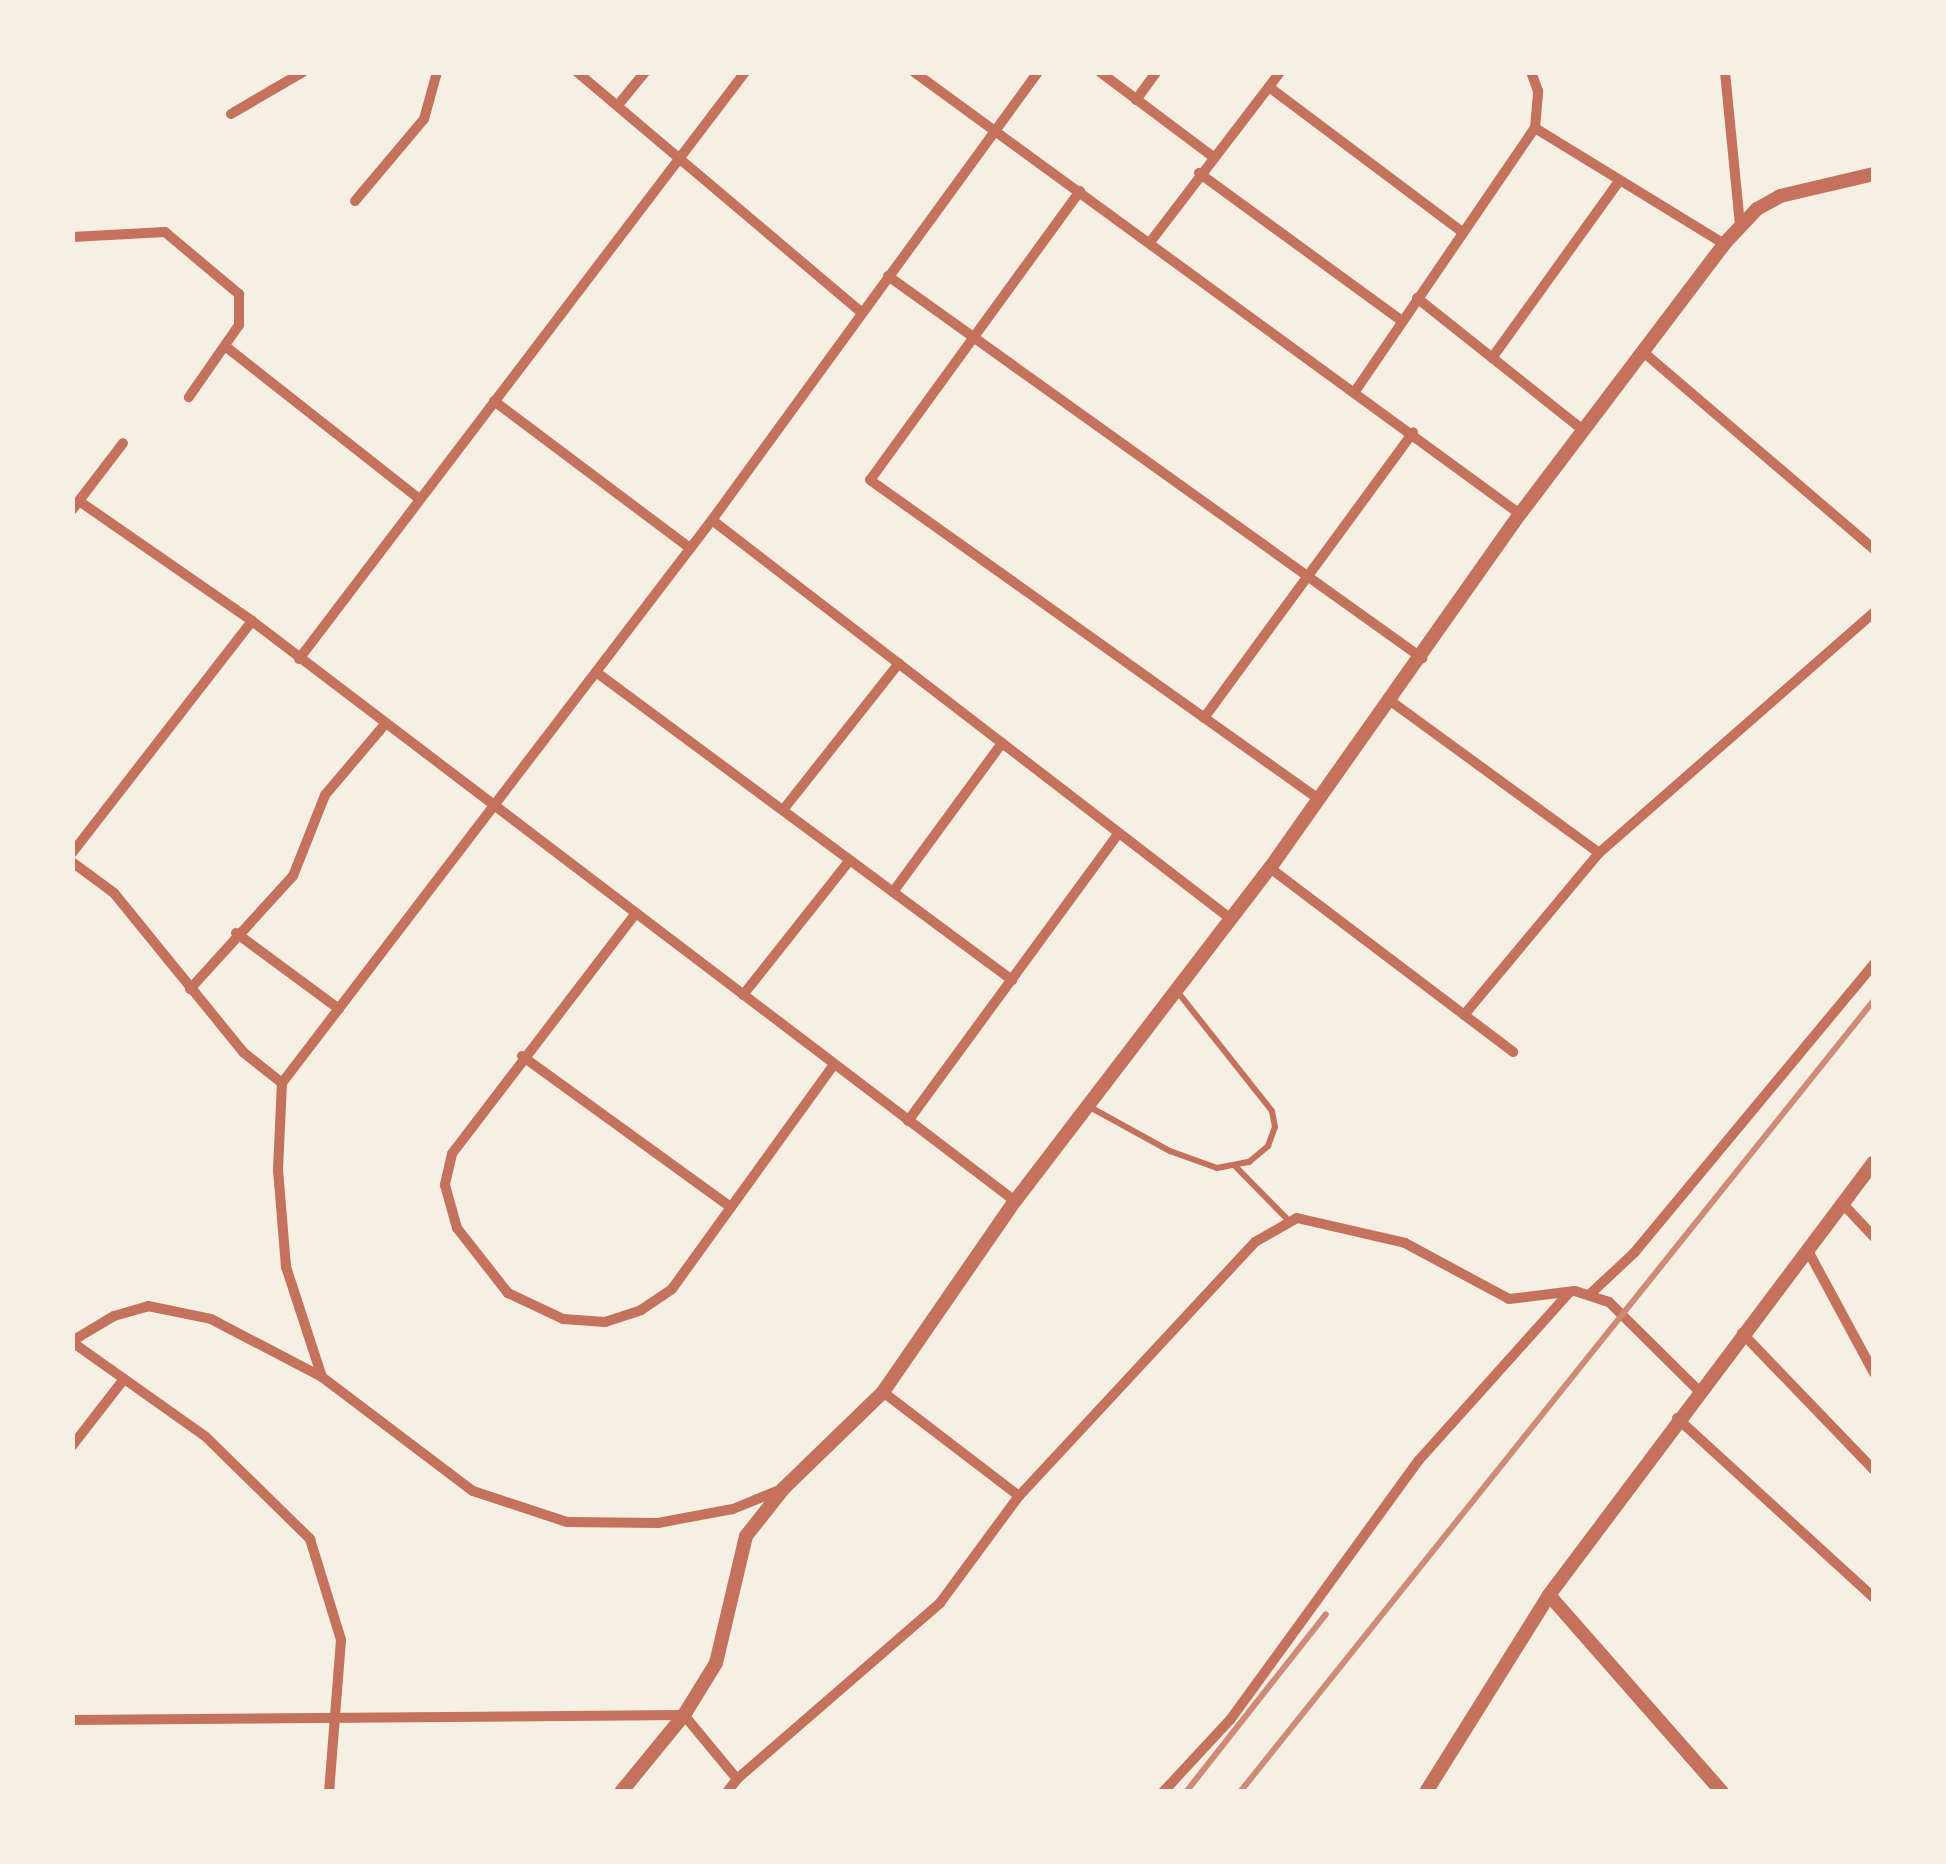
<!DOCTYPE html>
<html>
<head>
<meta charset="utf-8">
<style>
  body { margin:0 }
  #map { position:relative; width:1946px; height:1864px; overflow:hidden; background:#f6efe4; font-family:Poppins,sans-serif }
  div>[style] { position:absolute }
  .service>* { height:6px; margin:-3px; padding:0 3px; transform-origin:3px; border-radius:3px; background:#c5725c }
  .minor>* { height:10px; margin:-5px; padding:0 5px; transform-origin:5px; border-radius:5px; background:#c5725c }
  .tertiary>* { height:14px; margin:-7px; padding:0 7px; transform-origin:7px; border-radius:7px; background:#c5725c }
  .rail>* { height:6px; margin:-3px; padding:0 3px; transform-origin:3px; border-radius:3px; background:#cf8b77 }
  span { translate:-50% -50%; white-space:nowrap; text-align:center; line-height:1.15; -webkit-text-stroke:8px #f6efe4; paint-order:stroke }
  .frame { position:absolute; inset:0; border:75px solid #f6efe4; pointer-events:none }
</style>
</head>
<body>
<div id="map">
  <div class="service">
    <i style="left:1088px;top:1106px;width:94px;rotate:28.8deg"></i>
    <i style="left:1170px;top:1151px;width:50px;rotate:19.9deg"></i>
    <i style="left:1217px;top:1168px;width:33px;rotate:-11deg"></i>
    <i style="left:1249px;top:1162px;width:25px;rotate:-40deg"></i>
    <i style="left:1268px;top:1146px;width:20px;rotate:-70deg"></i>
    <i style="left:1275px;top:1127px;width:16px;rotate:-101deg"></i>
    <i style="left:1272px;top:1111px;width:153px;rotate:-128.4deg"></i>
    <i style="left:1236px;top:1167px;width:76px;rotate:45.5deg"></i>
  </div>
  <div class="minor">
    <i style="left:577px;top:72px;width:372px;rotate:40.2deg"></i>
    <i style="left:914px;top:72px;width:750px;rotate:36.11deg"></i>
    <i style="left:1100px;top:72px;width:140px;rotate:36.9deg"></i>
    <i style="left:1725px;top:72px;width:155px;rotate:84.4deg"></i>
    <i style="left:1269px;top:87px;width:240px;rotate:36.9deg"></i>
    <i style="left:1136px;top:100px;width:34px;rotate:-54deg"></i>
    <i style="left:618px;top:105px;width:43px;rotate:-50.7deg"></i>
    <i style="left:231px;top:114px;width:83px;rotate:-30.3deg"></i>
    <i style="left:1535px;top:128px;width:222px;rotate:31.5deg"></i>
    <i style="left:1199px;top:173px;width:251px;rotate:36.1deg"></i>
    <i style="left:1080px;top:191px;width:357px;rotate:126deg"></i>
    <i style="left:870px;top:480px;width:552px;rotate:35.42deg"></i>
    <i style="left:355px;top:201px;width:107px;rotate:-49.9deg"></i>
    <i style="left:424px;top:119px;width:49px;rotate:-74.5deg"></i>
    <i style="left:72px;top:237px;width:93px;rotate:-3.1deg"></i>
    <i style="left:165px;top:232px;width:97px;rotate:40deg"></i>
    <i style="left:239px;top:294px;width:31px;rotate:90deg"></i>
    <i style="left:239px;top:325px;width:88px;rotate:124.8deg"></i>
    <i style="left:1151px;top:241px;width:213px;rotate:-52.6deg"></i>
    <i style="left:888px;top:276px;width:657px;rotate:35.58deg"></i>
    <i style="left:1417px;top:298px;width:212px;rotate:38.5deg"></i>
    <i style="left:225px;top:346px;width:246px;rotate:38.2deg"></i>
    <i style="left:1642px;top:351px;width:305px;rotate:40.5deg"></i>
    <i style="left:1492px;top:358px;width:218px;rotate:-54.3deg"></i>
    <i style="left:1356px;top:390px;width:317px;rotate:-55.7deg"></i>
    <i style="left:1535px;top:128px;width:37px;rotate:-85deg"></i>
    <i style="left:1538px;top:91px;width:20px;rotate:-110deg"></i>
    <i style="left:494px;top:401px;width:245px;rotate:36.9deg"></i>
    <i style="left:79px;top:501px;width:211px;rotate:34.7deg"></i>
    <i style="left:252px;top:621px;width:958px;rotate:37.24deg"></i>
    <i style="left:72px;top:510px;width:84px;rotate:-52.7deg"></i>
    <i style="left:712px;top:520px;width:655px;rotate:37.55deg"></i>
    <i style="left:299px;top:659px;width:737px;rotate:-52.77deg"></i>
    <i style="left:596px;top:672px;width:518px;rotate:36.52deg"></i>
    <i style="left:1392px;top:702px;width:256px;rotate:36.1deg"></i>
    <i style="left:1204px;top:718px;width:354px;rotate:-53.8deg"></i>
    <i style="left:783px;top:810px;width:187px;rotate:-51.7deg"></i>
    <i style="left:72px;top:853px;width:294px;rotate:-52.2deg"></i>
    <i style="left:72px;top:862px;width:52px;rotate:36.4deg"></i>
    <i style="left:114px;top:893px;width:205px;rotate:50.9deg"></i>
    <i style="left:243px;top:1052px;width:50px;rotate:38.5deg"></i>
    <i style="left:1270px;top:868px;width:305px;rotate:37.1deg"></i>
    <i style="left:893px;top:892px;width:185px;rotate:-53.8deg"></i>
    <i style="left:636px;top:913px;width:303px;rotate:127.4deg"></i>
    <i style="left:452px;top:1154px;width:32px;rotate:103deg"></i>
    <i style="left:445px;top:1185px;width:45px;rotate:74.4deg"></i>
    <i style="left:457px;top:1228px;width:83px;rotate:51.9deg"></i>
    <i style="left:508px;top:1293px;width:61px;rotate:25.3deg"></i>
    <i style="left:563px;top:1319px;width:42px;rotate:4.1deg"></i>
    <i style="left:605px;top:1322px;width:38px;rotate:-18deg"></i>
    <i style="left:641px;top:1310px;width:37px;rotate:-34deg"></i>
    <i style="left:672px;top:1289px;width:277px;rotate:-54.2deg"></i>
    <i style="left:236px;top:933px;width:128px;rotate:36.4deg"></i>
    <i style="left:190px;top:989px;width:153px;rotate:-47.7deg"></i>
    <i style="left:293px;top:876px;width:87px;rotate:-68.4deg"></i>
    <i style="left:325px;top:795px;width:94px;rotate:-49.7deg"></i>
    <i style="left:743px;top:995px;width:172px;rotate:-51.6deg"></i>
    <i style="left:1464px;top:1015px;width:211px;rotate:-50.2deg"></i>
    <i style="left:1599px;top:853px;width:366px;rotate:-41.2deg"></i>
    <i style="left:522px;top:1056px;width:256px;rotate:35.9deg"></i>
    <i style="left:908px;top:1121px;width:357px;rotate:-53.8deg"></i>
    <i style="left:1842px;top:1203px;width:47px;rotate:46.7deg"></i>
    <i style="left:1807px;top:1249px;width:141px;rotate:61.6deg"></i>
    <i style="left:1589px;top:1295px;width:62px;rotate:-43deg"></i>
    <i style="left:1634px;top:1253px;width:376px;rotate:-50.3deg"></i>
    <i style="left:1742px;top:1333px;width:190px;rotate:46.1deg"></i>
    <i style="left:72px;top:1341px;width:49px;rotate:-30.8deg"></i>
    <i style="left:114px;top:1316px;width:35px;rotate:-16deg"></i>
    <i style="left:148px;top:1306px;width:64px;rotate:11.7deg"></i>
    <i style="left:211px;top:1319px;width:125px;rotate:27.6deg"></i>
    <i style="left:322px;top:1377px;width:189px;rotate:37.1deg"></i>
    <i style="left:473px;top:1491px;width:99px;rotate:18.3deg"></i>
    <i style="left:567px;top:1522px;width:91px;rotate:0.6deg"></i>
    <i style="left:658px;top:1523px;width:76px;rotate:-10.6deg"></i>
    <i style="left:733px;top:1509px;width:55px;rotate:-22.4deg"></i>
    <i style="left:72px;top:1342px;width:164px;rotate:35.3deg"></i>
    <i style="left:206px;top:1437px;width:146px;rotate:44.4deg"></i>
    <i style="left:310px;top:1539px;width:106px;rotate:72.9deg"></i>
    <i style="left:341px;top:1640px;width:152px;rotate:94.5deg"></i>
    <i style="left:322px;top:1377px;width:116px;rotate:-108.1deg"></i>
    <i style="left:286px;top:1267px;width:97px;rotate:-94.7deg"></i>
    <i style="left:278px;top:1170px;width:87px;rotate:-87.4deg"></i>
    <i style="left:282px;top:1083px;width:708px;rotate:-52.63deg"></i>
    <i style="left:712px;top:520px;width:554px;rotate:-53.96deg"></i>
    <i style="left:883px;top:1392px;width:171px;rotate:37.4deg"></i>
    <i style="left:1019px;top:1496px;width:347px;rotate:-47.1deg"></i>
    <i style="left:1255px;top:1242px;width:48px;rotate:-29.7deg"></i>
    <i style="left:1297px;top:1218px;width:111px;rotate:13deg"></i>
    <i style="left:1405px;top:1243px;width:118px;rotate:28.3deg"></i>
    <i style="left:1509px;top:1299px;width:66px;rotate:-6.9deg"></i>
    <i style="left:1575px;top:1291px;width:36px;rotate:18deg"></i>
    <i style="left:1609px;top:1302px;width:125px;rotate:44.7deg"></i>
    <i style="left:1677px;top:1418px;width:267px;rotate:42.4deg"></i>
    <i style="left:72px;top:1446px;width:85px;rotate:-52.2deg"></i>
    <i style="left:72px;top:1720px;width:612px;rotate:-0.47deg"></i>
    <i style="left:684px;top:1715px;width:83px;rotate:50.4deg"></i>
    <i style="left:737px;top:1779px;width:269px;rotate:-40.9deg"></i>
    <i style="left:940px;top:1603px;width:133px;rotate:-53.6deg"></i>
    <i style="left:727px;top:1792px;width:16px;rotate:-52deg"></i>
    <i style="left:1163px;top:1792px;width:98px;rotate:-47.1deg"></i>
    <i style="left:1230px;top:1720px;width:321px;rotate:-54deg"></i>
    <i style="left:1419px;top:1460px;width:223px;rotate:-48.1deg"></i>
  </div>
  <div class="tertiary">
    <i style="left:1549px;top:1595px;width:262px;rotate:48.7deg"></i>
    <i style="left:621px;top:1792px;width:99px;rotate:-50.7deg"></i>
    <i style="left:684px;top:1715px;width:61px;rotate:-58.4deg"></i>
    <i style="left:716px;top:1663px;width:130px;rotate:-76.7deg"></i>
    <i style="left:746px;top:1536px;width:61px;rotate:-51.6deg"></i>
    <i style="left:784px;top:1488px;width:138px;rotate:-44.1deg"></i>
    <i style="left:883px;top:1392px;width:232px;rotate:-55.4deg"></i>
    <i style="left:1015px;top:1201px;width:419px;rotate:-52.6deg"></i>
    <i style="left:1270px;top:868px;width:433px;rotate:-54.8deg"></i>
    <i style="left:1520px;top:514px;width:338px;rotate:-52.9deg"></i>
    <i style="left:1724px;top:244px;width:48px;rotate:-46.7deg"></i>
    <i style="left:1757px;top:209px;width:26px;rotate:-29deg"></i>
    <i style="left:1780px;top:196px;width:97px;rotate:-13.2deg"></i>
    <i style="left:1426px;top:1792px;width:232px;rotate:-58deg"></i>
    <i style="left:1549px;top:1595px;width:541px;rotate:-53.11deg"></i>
  </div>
  <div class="rail">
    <i style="left:1186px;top:1792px;width:226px;rotate:-51.8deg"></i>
    <i style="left:1240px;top:1792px;width:1015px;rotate:-51.32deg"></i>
  </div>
  <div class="frame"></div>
</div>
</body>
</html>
